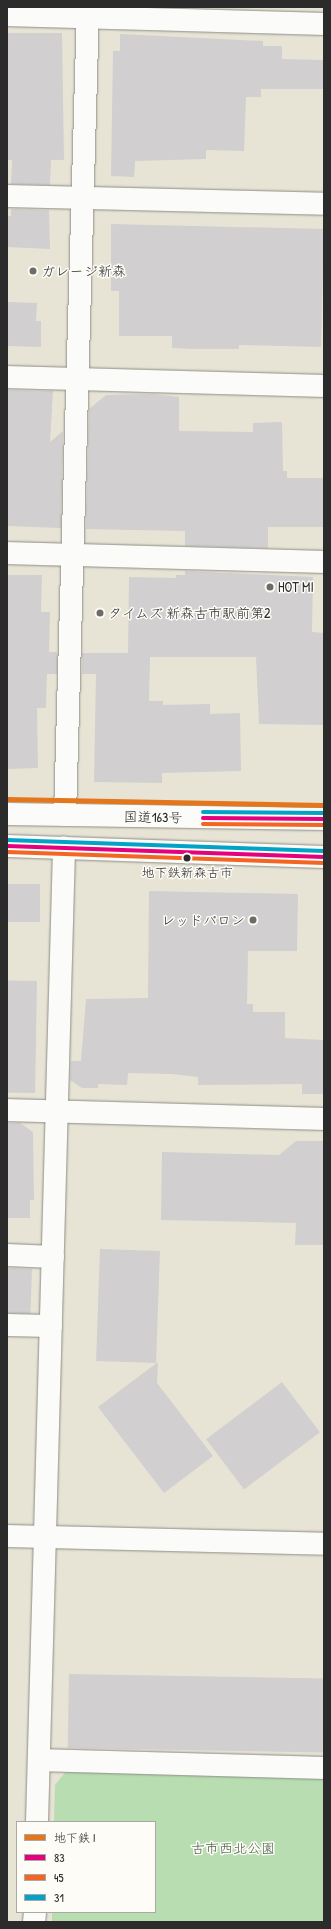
<!DOCTYPE html>
<html>
<head>
<meta charset="utf-8">
<style>
  body { margin:0 }
  #map { position:relative; width:331px; height:1929px; overflow:hidden; background:#e7e4d5; font-family:"Patrick Hand","Klee One",sans-serif }
  div>[style] { position:absolute }
  .green>* { inset:0; background:#b7ddb1 }
  .building>* { inset:0; background:#d1cfd0; transform-origin:0 0 }
  .roads { filter:drop-shadow(0 0 1px #8e8d86) drop-shadow(0 0 1px #8e8d86) }
  .minor>* { height:22px; margin:-11px; padding:0 11px; transform-origin:11px; border-radius:11px; background:#fbfbf9 }
  .highway>* { height:22px; margin:-11px; padding:0 11px; transform-origin:11px; border-radius:11px; background:#fbfbf9 }
  .bus-1>* { height:4px; margin:-2px; padding:0 2px; transform-origin:2px; border-radius:2px; background:#e5007d }
  .bus-2>* { height:4px; margin:-2px; padding:0 2px; transform-origin:2px; border-radius:2px; background:#f26522 }
  .bus-3>* { height:4px; margin:-2px; padding:0 2px; transform-origin:2px; border-radius:2px; background:#02a3c6 }
  .metro-1>* { height:5px; margin:-2.5px; padding:0 2.5px; transform-origin:2.5px; border-radius:2.5px; background:#e4771b }
  .dots>* { width:11px; height:11px; translate:-50% -50%; box-sizing:border-box; border:2px solid #fdfcf7; border-radius:50% }
  span { translate:-50% -50%; white-space:nowrap; text-align:center; line-height:1.15; -webkit-text-stroke:3px #fdfcf7; paint-order:stroke }
  .bus-label { font-size:13px; color:#2b2b2b }
  .poi-label { font-size:14px; color:#2b2b2b }
  .left { translate:0 -50%; text-align:left }
  .right { translate:-100% -50%; text-align:right }
  .street-label { font-size:14px; color:#2b2b2b }
  .park-label { font-size:14px; color:#495f4a }
  .frame { position:absolute; inset:0; border:8px solid #2b2b2b; pointer-events:none }
  .legend { position:absolute; left:16px; top:1821px; width:140px; height:92px; box-sizing:border-box; background:#fdfcf7; border:1px solid #a9a8a5; margin:0; padding:5px 7px; list-style:none; font-size:12px; color:#2b2b2b }
  .legend li { display:flex; align-items:center; gap:8px; height:20px }
  .legend b { width:20px; border:1px solid #a9a8a5 }
</style>
</head>
<body>
<div id="map">
  <div class="green">
    <i style="clip-path:polygon(67px 1770px,324px 1777px,324px 1922px,52px 1922px,52px 1912px,155px 1912px,155px 1822px,54px 1822px,55px 1785px)"></i>
  </div>
  <div class="building">
    <i style="clip-path:polygon(7px 33px,62px 33px,64px 160px,51px 160px,50px 185px,11px 184px,12px 160px,7px 160px)"></i>
    <i style="clip-path:polygon(120px 34px,263px 41px,263px 46px,282px 46px,282px 59px,324px 60px,323px 89px,261px 89px,261px 97px,246px 97px,244px 151px,206px 150px,206px 159px,135px 161px,134px 177px,111px 176px,113px 51px,120px 51px)"></i>
    <i style="clip-path:polygon(11px 209px,49px 210px,50px 249px,7px 247px,7px 216px,11px 216px)"></i>
    <i style="clip-path:polygon(111px 224px,324px 229px,321px 347px,239px 345px,239px 349px,194px 349px,172px 348px,172px 336px,119px 336px,119px 291px,111px 291px)"></i>
    <i style="clip-path:polygon(7px 302px,37px 303px,36px 321px,41px 321px,41px 347px,7px 346px)"></i>
    <i style="clip-path:polygon(8px 390px,53px 391px,50px 442px,63px 431px,61px 528px,7px 526px)"></i>
    <i style="clip-path:polygon(152px 394px,179px 397px,179px 431px,253px 432px,253px 423px,282px 422px,283px 471px,287px 471px,287px 478px,324px 478px,324px 527px,268px 527px,268px 548px,185px 546px,185px 531px,86px 529px,89px 409px,106px 395px)"></i>
    <i style="clip-path:polygon(185px 571px,313px 577px,312px 632px,324px 633px,324px 725px,259px 724px,256px 657px,150px 657px,149px 701px,163px 701px,163px 705px,210px 704px,210px 714px,240px 713px,241px 771px,162px 773px,162px 783px,94px 782px,96px 674px,82px 674px,82px 653px,128px 653px,129px 577px,176px 578px,176px 575px,185px 575px)"></i>
    <i style="clip-path:polygon(7px 575px,42px 575px,41px 612px,50px 612px,49px 652px,57px 652px,57px 674px,47px 674px,46px 708px,37px 708px,38px 768px,7px 769px)"></i>
    <i style="left:7px;top:884px;width:33px;height:38px"></i>
    <i style="clip-path:polygon(149px 891px,298px 894px,297px 951px,248px 951px,247px 1004px,253px 1004px,253px 1012px,285px 1012px,285px 1038px,323px 1040px,323px 1094px,302px 1094px,302px 1084px,198px 1085px,198px 1077px,172px 1074px,128px 1073px,127px 1085px,98px 1084px,98px 1088px,82px 1088px,70px 1080px,71px 1061px,81px 1061px,86px 999px,148px 998px)"></i>
    <i style="left:37px;top:981px;width:112px;height:30px;rotate:91deg"></i>
    <i style="clip-path:polygon(7px 1123px,20px 1123px,33px 1132px,34px 1200px,30px 1200px,30px 1218px,7px 1218px)"></i>
    <i style="clip-path:polygon(296px 1141px,324px 1141px,324px 1245px,295px 1245px,296px 1223px,161px 1220px,162px 1152px,279px 1155px)"></i>
    <i style="left:100px;top:1249px;width:60px;height:112px;rotate:2deg"></i>
    <i style="left:7px;top:1268px;width:25px;height:45px;rotate:2deg"></i>
    <i style="clip-path:polygon(158px 1362px,157px 1383px,213px 1456px,164px 1493px,98px 1407px)"></i>
    <i style="left:282px;top:1382px;width:63px;height:95px;rotate:53deg"></i>
    <i style="left:69px;top:1674px;width:255px;height:74px;rotate:1deg"></i>
  </div>
  <div class="roads">
    <div class="minor">
      <i style="left:7px;top:15px;width:317px;rotate:1.6deg"></i>
      <i style="left:7px;top:196px;width:317px;rotate:1.4deg"></i>
      <i style="left:7px;top:377px;width:317px;rotate:1.6deg"></i>
      <i style="left:7px;top:553px;width:317px;rotate:1.6deg"></i>
      <i style="left:65px;top:815px;width:808px;rotate:-88.37deg"></i>
      <i style="left:7px;top:1110px;width:317px;rotate:1.6deg"></i>
      <i style="left:7px;top:1255px;width:46px;rotate:2.5deg"></i>
      <i style="left:7px;top:1325px;width:44px;rotate:1.3deg"></i>
      <i style="left:7px;top:1536px;width:317px;rotate:1.4deg"></i>
      <i style="left:39px;top:1760px;width:285px;rotate:1.6deg"></i>
      <i style="left:37px;top:1822px;width:975px;rotate:-88.41deg"></i>
      <i style="left:34px;top:1922px;width:10px;rotate:-84deg"></i>
    </div>
    <div class="highway">
      <i style="left:7px;top:814px;width:317px;rotate:0.9deg"></i>
      <i style="left:7px;top:846px;width:317px;rotate:2deg"></i>
    </div>
  </div>
  <div class="bus-1">
    <i style="left:203px;top:818px;width:121px;rotate:0.5deg"></i>
    <i style="left:7px;top:846px;width:317px;rotate:2deg"></i>
  </div>
  <div class="bus-2">
    <i style="left:203px;top:824px;width:121px;rotate:0.5deg"></i>
    <i style="left:7px;top:852px;width:317px;rotate:2deg"></i>
  </div>
  <div class="bus-3">
    <i style="left:203px;top:812px;width:121px;rotate:0.5deg"></i>
    <i style="left:7px;top:840px;width:317px;rotate:2deg"></i>
  </div>
  <div class="metro-1">
    <i style="left:7px;top:799px;width:317px;rotate:1.1deg"></i>
  </div>
  <div class="dots">
    <i style="left:33px;top:271px;background:#6d6c66"></i>
    <i style="left:270px;top:587px;background:#6d6c66"></i>
    <i style="left:100px;top:613px;background:#6d6c66"></i>
    <i style="left:187px;top:858px;background:#2b2b2b"></i>
    <i style="left:253px;top:920px;background:#6d6c66"></i>
  </div>
  <div class="bus-label">
    <span style="left:187px;top:872px">地下鉄新森古市</span>
  </div>
  <div class="poi-label">
    <span class="left" style="left:41px;top:271px">ガレージ新森</span>
    <span class="left" style="left:278px;top:587px">HOT MI</span>
    <span class="left" style="left:108px;top:613px">タイムズ 新森古市駅前第2</span>
    <span class="right" style="left:245px;top:920px">レッドバロン</span>
  </div>
  <div class="street-label">
    <span style="left:153px;top:817px;rotate:1deg">国道163号</span>
  </div>
  <div class="park-label">
    <span style="left:233px;top:1848px">古市西北公園</span>
  </div>
  <div class="frame"></div>
  <ul class="legend">
  <li><b style="height:5px;background:#e4771b"></b>地下鉄 I</li>
  <li><b style="height:5px;background:#e5007d"></b>83</li>
  <li><b style="height:5px;background:#f26522"></b>45</li>
  <li><b style="height:5px;background:#02a3c6"></b>31</li>
  </ul>
</div>
</body>
</html>
